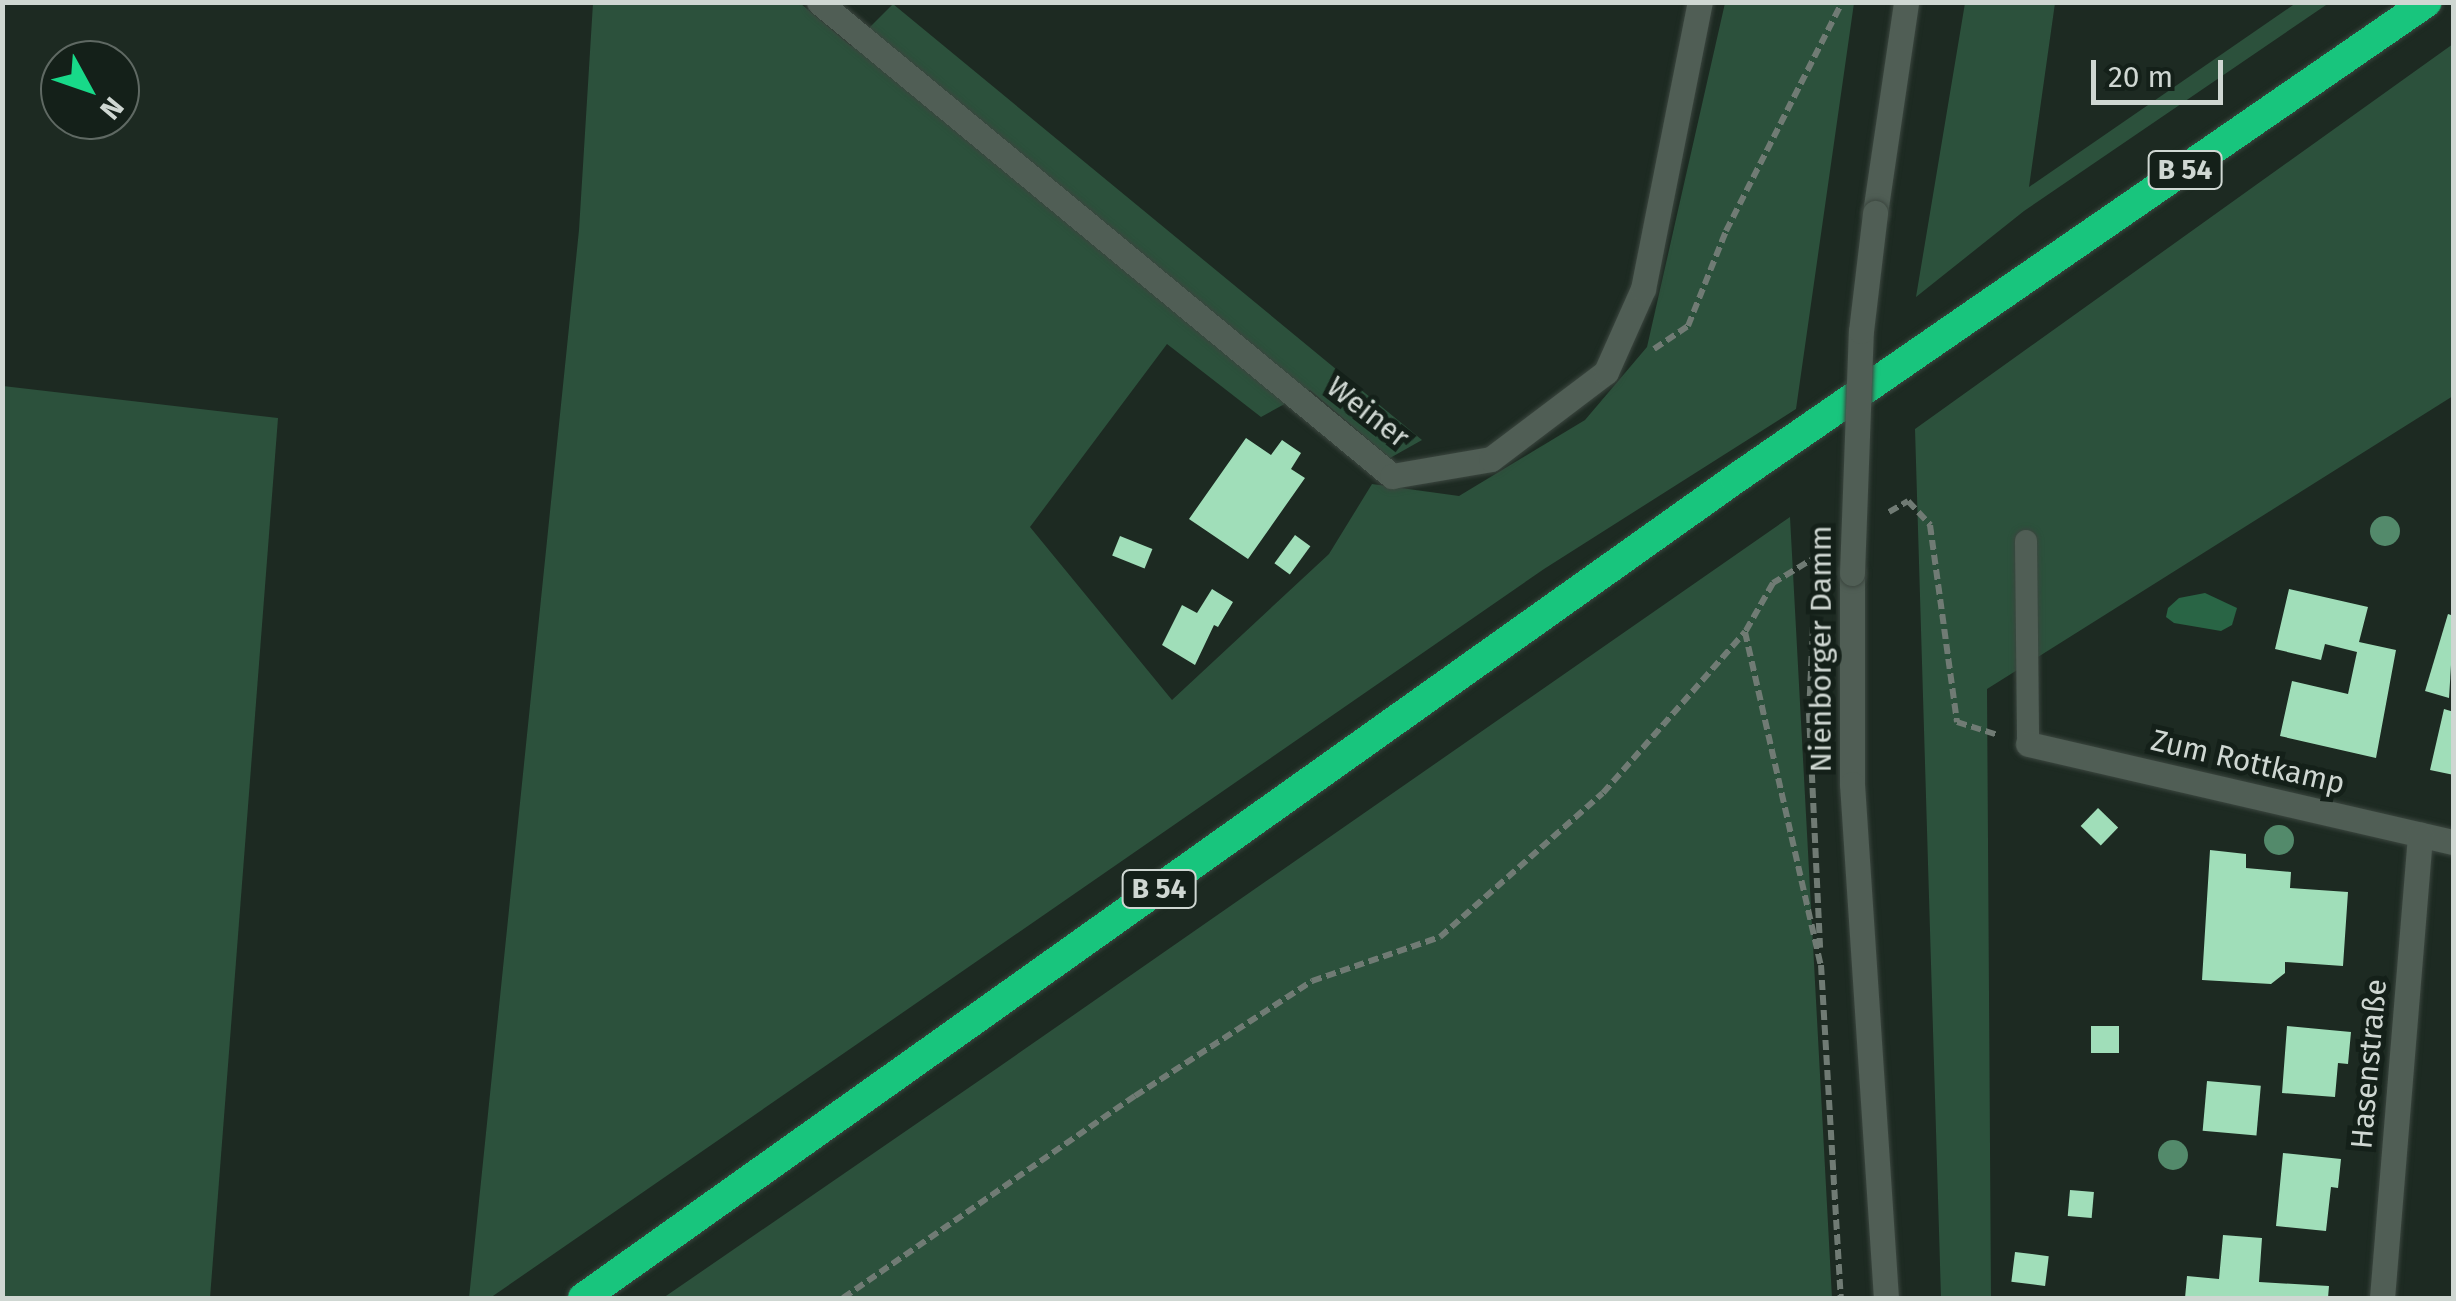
<!DOCTYPE html>
<html>
<head>
<meta charset="utf-8">
<style>
  body { margin:0 }
  #map { position:relative; width:2456px; height:1301px; overflow:hidden; background:#1d2a22; font-family:"Fira Sans",sans-serif }
  div>[style] { position:absolute }
  .green>* { inset:0; background:#2c513c }
  .water>* { inset:0; background:#296545 }
  .building>* { inset:0; background:#a0deb9; transform-origin:0 0 }
  .path>* { height:6px; margin-top:-3px; transform-origin:0; background:repeating-linear-gradient(90deg,#707b74 0 10px,transparent 0 15px) }
  .roads { filter:drop-shadow(0 0 2px #3b463f) drop-shadow(0 0 2px #3b463f) }
  .lane>* { height:22px; margin:-11px; padding:0 11px; transform-origin:11px; border-radius:11px; background:#505e55 }
  .street>* { height:25px; margin:-12.5px; padding:0 12.5px; transform-origin:12.5px; border-radius:12.5px; background:#505e55 }
  .secondary>* { height:25px; margin:-12.5px; padding:0 12.5px; transform-origin:12.5px; border-radius:12.5px; background:#505e55 }
  .highway>* { height:30px; margin:-15px; padding:0 15px; transform-origin:15px; border-radius:15px; background:#18c57d }
  .path-bridge>* { height:6px; margin-top:-3px; transform-origin:0; background:repeating-linear-gradient(90deg,#707b74 0 10px,transparent 0 15px) }
  .bridges { filter:drop-shadow(0 0 2px #3b463f) drop-shadow(0 0 2px #3b463f) }
  .secondary-bridge>* { height:25px; margin:-12.5px; padding:0 12.5px; transform-origin:12.5px; border-radius:12.5px; background:#505e55 }
  .trees>* { width:30px; height:30px; margin:-15px; border-radius:50%; background:#538a6b }
  span { translate:-50% -50%; white-space:nowrap; text-align:center; line-height:1.15; -webkit-text-stroke:10px #142019; paint-order:stroke }
  .shield-label span { padding:2px 8px; background:#142019; border:2px solid; border-radius:8px; -webkit-text-stroke-width:0 }
  .shield-label { font-size:28px; color:#cfd7d2; font-weight:700 }
  .street-label { font-size:30px; color:#cfd7d2 }
  .frame { position:absolute; inset:0; border:5px solid #cfd7d2; pointer-events:none }
  .north { position:absolute; left:40px; top:40px; width:100px; height:100px; box-sizing:border-box; background:#142019; border:2px solid #5f6963; border-radius:50%; rotate:130deg; font-size:28px; font-weight:700; line-height:40px; text-align:center; color:#cfd7d2 }
  .north::after { content:''; display:block; margin:auto; width:35px; height:45px; background:#18d989; clip-path:polygon(50% 0,100% 100%,50% 72%,0 100%) }
  .scale { position:absolute; left:2091px; top:60px; width:132px; height:45px; box-sizing:border-box; border:5px solid #cfd7d2; border-top:0; padding-left:12px; font-size:30px; line-height:35px; white-space:nowrap; color:#cfd7d2; -webkit-text-stroke:8px #142019; paint-order:stroke }
</style>
</head>
<body>
<div id="map">
  <div class="green">
    <i style="clip-path:polygon(593px 3px,800px 3px,851px 46px,893px 4px,1422px 440px,1390px 458px,1310px 390px,1261px 417px,1167px 344px,1030px 527px,1172px 700px,1329px 554px,1372px 484px,1459px 496px,1585px 420px,1647px 347px,1725px 3px,1854px 3px,1796px 409px,1544px 569px,490px 1298px,469px 1298px,579px 230px)"></i>
    <i style="clip-path:polygon(1965px 3px,2055px 3px,2029px 187px,2296px 3px,2329px 3px,2024px 211px,1916px 297px)"></i>
    <i style="clip-path:polygon(2453px 44px,2453px 396px,1987px 689px,1991px 1298px,1941px 1298px,1915px 429px)"></i>
    <i style="clip-path:polygon(3px 386px,278px 418px,210px 1298px,3px 1298px)"></i>
    <i style="clip-path:polygon(1790px 517px,1832px 1298px,663px 1298px,996px 1069px)"></i>
  </div>
  <div class="water">
    <i style="clip-path:polygon(2205px 593px,2237px 608px,2232px 625px,2221px 631px,2174px 623px,2166px 617px,2168px 608px,2179px 598px)"></i>
  </div>
  <div class="building">
    <i style="clip-path:polygon(1246px 438px,1271px 455px,1282px 440px,1301px 453px,1291px 469px,1305px 478px,1248px 559px,1189px 519px)"></i>
    <i style="left:1295px;top:535px;width:19px;height:35px;rotate:36deg"></i>
    <i style="left:1120px;top:536px;width:35px;height:21px;rotate:22deg"></i>
    <i style="clip-path:polygon(1212px 589px,1233px 602px,1218px 627px,1214px 625px,1195px 665px,1162px 645px,1182px 605px,1197px 613px)"></i>
    <i style="clip-path:polygon(2289px 589px,2368px 607px,2359px 642px,2396px 650px,2376px 758px,2280px 736px,2292px 681px,2348px 694px,2357px 652px,2325px 644px,2321px 660px,2275px 649px)"></i>
    <i style="clip-path:polygon(2448px 614px,2454px 616px,2449px 698px,2425px 691px)"></i>
    <i style="clip-path:polygon(2444px 709px,2454px 712px,2454px 775px,2430px 770px)"></i>
    <i style="left:2098px;top:808px;width:28px;height:25px;rotate:44deg"></i>
    <i style="clip-path:polygon(2210px 850px,2246px 854px,2246px 868px,2291px 872px,2290px 888px,2348px 892px,2343px 966px,2285px 962px,2285px 973px,2271px 984px,2202px 980px)"></i>
    <i style="left:2091px;top:1026px;width:28px;height:27px"></i>
    <i style="clip-path:polygon(2287px 1026px,2351px 1032px,2348px 1064px,2338px 1063px,2335px 1097px,2282px 1093px)"></i>
    <i style="left:2207px;top:1081px;width:54px;height:50px;rotate:5deg"></i>
    <i style="clip-path:polygon(2283px 1153px,2341px 1159px,2338px 1188px,2331px 1187px,2326px 1231px,2276px 1226px)"></i>
    <i style="left:2070px;top:1190px;width:24px;height:26px;rotate:5deg"></i>
    <i style="clip-path:polygon(2223px 1235px,2262px 1238px,2259px 1282px,2329px 1286px,2328px 1298px,2185px 1298px,2187px 1276px,2219px 1279px)"></i>
    <i style="left:2015px;top:1252px;width:34px;height:30px;rotate:7deg"></i>
  </div>
  <div class="path">
    <i style="left:1654px;top:349px;width:41px;rotate:-34.1deg"></i>
    <i style="left:1688px;top:326px;width:102px;rotate:-68.2deg"></i>
    <i style="left:1726px;top:231px;width:257px;rotate:-63.1deg"></i>
    <i style="left:1889px;top:512px;width:22px;rotate:-30deg"></i>
    <i style="left:1908px;top:501px;width:33px;rotate:47deg"></i>
    <i style="left:1930px;top:525px;width:199px;rotate:82.2deg"></i>
    <i style="left:1957px;top:722px;width:43px;rotate:17.6deg"></i>
    <i style="left:1819px;top:555px;width:54px;rotate:148.7deg"></i>
    <i style="left:1773px;top:583px;width:56px;rotate:119.7deg"></i>
    <i style="left:1745px;top:632px;width:344px;rotate:77.2deg"></i>
    <i style="left:1813px;top:626px;width:87px;rotate:92.6deg"></i>
    <i style="left:1809px;top:713px;width:235px;rotate:87.3deg"></i>
    <i style="left:1821px;top:965px;width:334px;rotate:86.6deg"></i>
    <i style="left:843px;top:1298px;width:355px;rotate:-34.7deg"></i>
    <i style="left:1135px;top:1096px;width:211px;rotate:-33deg"></i>
    <i style="left:1312px;top:981px;width:135px;rotate:-19deg"></i>
    <i style="left:1440px;top:937px;width:217px;rotate:-41.5deg"></i>
    <i style="left:1603px;top:793px;width:215px;rotate:-48.6deg"></i>
  </div>
  <div class="roads">
    <div class="lane">
      <i style="left:2026px;top:541px;width:203px;rotate:89.4deg"></i>
    </div>
    <div class="street">
      <i style="left:819px;top:2px;width:744px;rotate:39.6deg"></i>
      <i style="left:1392px;top:476px;width:100px;rotate:-9.7deg"></i>
      <i style="left:1491px;top:459px;width:144px;rotate:-37.1deg"></i>
      <i style="left:1606px;top:372px;width:91px;rotate:-66deg"></i>
      <i style="left:1643px;top:289px;width:293px;rotate:-78.8deg"></i>
      <i style="left:2028px;top:744px;width:437px;rotate:13deg"></i>
      <i style="left:2382px;top:1298px;width:465px;rotate:-85.3deg"></i>
    </div>
    <div class="secondary">
      <i style="left:1875px;top:213px;width:213px;rotate:-81.6deg"></i>
      <i style="left:1852px;top:573px;width:211px;rotate:90deg"></i>
      <i style="left:1852px;top:784px;width:515px;rotate:86.22deg"></i>
    </div>
    <div class="highway">
      <i style="left:583px;top:1298px;width:1413px;rotate:-35.41deg"></i>
      <i style="left:1735px;top:479px;width:840px;rotate:-34.58deg"></i>
    </div>
  </div>
  <div class="path-bridge">
    <i style="left:1815px;top:600px;width:22px;rotate:-87deg"></i>
  </div>
  <div class="bridges">
    <div class="secondary-bridge">
      <i style="left:1852px;top:573px;width:242px;rotate:-87.9deg"></i>
      <i style="left:1861px;top:331px;width:119px;rotate:-83.2deg"></i>
    </div>
  </div>
  <div class="trees">
    <i style="left:2385px;top:531px"></i>
    <i style="left:2279px;top:840px"></i>
    <i style="left:2173px;top:1155px"></i>
  </div>
  <div class="shield-label">
    <span style="left:2185px;top:170px">B 54</span>
    <span style="left:1159px;top:889px">B 54</span>
  </div>
  <div class="street-label">
    <span style="left:1368px;top:412px;rotate:38deg">Weiner</span>
    <span style="left:1821px;top:649px;rotate:-90deg">Nienborger Damm</span>
    <span style="left:2248px;top:762px;rotate:13deg">Zum Rottkamp</span>
    <span style="left:2369px;top:1064px;rotate:-85deg">Hasenstraße</span>
  </div>
  <div class="frame"></div>
  <div class="north">N</div>
  <div class="scale">20 m</div>
</div>
</body>
</html>
